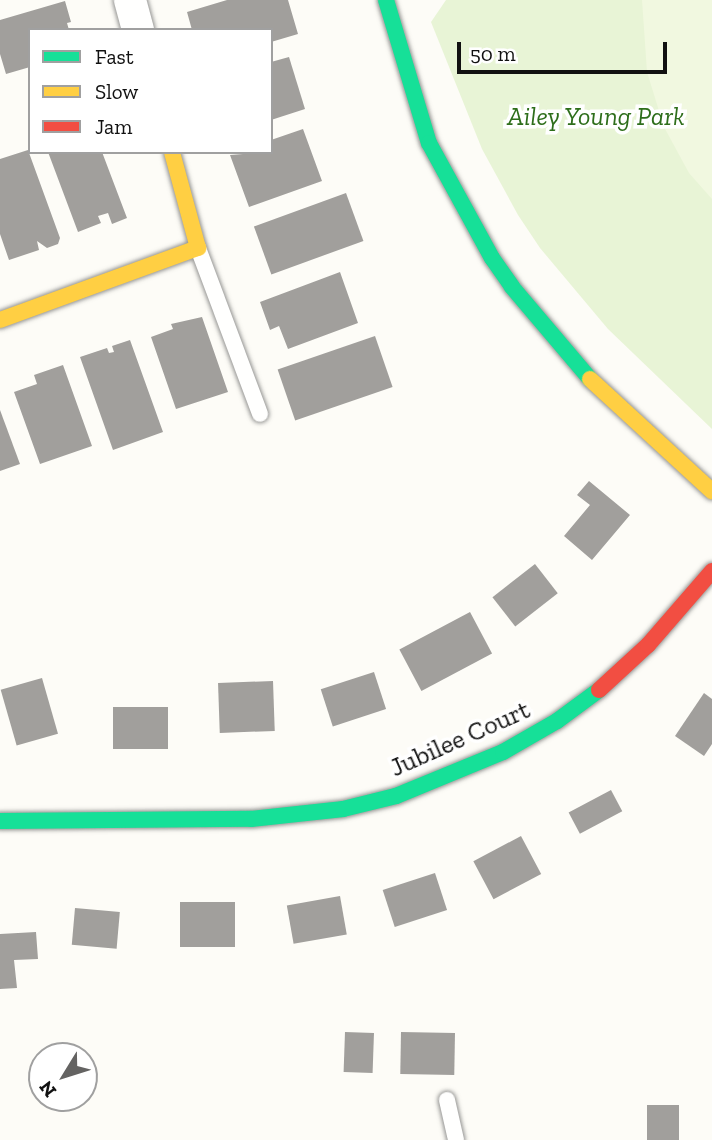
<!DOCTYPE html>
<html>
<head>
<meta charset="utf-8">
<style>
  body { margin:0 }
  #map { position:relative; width:712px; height:1140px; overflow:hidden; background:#fdfcf7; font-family:"Zilla Slab",serif }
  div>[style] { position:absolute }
  .green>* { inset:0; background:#e8f4d6 }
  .pitch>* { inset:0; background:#f1f8e0 }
  .building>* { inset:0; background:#a19f9c; transform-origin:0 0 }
  .roads { filter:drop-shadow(0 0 2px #979795) drop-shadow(0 0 2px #979795) }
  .lane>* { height:16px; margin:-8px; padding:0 8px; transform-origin:8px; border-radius:8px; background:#fffffe }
  .street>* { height:32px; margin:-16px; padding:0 16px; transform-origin:16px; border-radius:16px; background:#fffffe }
  .fast>* { height:16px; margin:-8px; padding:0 8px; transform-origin:8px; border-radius:8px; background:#16e098 }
  .slow>* { height:16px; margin:-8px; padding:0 8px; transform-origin:8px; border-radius:8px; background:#ffcf43 }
  .jam>* { height:16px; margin:-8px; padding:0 8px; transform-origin:8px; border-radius:8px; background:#f24e42 }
  span { translate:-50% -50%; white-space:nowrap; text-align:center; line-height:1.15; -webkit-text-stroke:7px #fff; paint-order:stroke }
  .park-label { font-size:26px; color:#2e6e1b; font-style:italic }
  .street-label { font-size:26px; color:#111 }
  .legend { position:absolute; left:28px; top:28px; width:245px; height:126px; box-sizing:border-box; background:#fff; border:2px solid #a0a0a0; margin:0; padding:9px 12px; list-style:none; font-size:21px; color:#111 }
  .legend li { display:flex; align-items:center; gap:14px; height:35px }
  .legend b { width:35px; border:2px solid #a0a0a0 }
  .north { position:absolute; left:28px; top:1042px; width:70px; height:70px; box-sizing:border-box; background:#fff; border:2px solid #a0a0a0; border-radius:50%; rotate:232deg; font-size:19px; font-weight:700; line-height:28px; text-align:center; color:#111 }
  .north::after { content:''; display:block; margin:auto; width:24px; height:32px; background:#646362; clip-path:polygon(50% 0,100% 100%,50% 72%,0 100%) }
  .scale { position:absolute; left:457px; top:42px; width:210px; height:32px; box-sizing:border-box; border:4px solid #111; border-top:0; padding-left:9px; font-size:21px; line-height:24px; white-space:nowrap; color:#111; -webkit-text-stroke:5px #fff; paint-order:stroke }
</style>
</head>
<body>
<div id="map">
  <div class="green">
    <i style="clip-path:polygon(446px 0,712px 0,712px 429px,608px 329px,540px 248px,518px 215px,482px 149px,433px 27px,431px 22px)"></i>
  </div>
  <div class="pitch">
    <i style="clip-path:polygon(642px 0,712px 0,712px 199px,689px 173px,664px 127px,647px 72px)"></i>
  </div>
  <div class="building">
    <i style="clip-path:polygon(227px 0,288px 0,298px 34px,271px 42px,271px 30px,192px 30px,187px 12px)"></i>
    <i style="clip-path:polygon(65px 1px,71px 22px,67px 23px,69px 30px,30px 30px,30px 67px,6px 74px,0 54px,0 20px)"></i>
    <i style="clip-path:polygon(289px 57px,305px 109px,271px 120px,271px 62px)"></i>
    <i style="clip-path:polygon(303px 129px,322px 181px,249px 207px,230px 155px,271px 152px,271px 140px)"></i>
    <i style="clip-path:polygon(28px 150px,60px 238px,58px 244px,47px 248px,37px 241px,39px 250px,9px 260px,0 234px,0 159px)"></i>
    <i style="clip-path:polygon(48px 152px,102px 152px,127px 218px,112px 224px,108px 213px,98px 216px,101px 223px,78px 232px)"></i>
    <i style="left:346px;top:193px;width:51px;height:98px;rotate:70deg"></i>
    <i style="clip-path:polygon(340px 272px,358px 323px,288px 349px,279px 326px,270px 330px,260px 302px)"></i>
    <i style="clip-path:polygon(202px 317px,228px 392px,176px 409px,151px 337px,173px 329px,171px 324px)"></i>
    <i style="left:375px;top:336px;width:54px;height:103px;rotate:71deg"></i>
    <i style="clip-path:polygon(130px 340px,163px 432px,113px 450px,80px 357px,107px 348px,109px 353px,114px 352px,112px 346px)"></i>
    <i style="clip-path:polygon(63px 365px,92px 446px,40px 464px,14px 392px,37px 384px,34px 375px)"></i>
    <i style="clip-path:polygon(0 410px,20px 464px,0 471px)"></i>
    <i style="clip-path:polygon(589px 481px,630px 515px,592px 560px,564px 536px,590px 505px,577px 495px)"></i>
    <i style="left:535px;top:564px;width:37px;height:54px;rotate:52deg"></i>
    <i style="left:470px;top:612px;width:47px;height:80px;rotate:62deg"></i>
    <i style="left:374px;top:672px;width:39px;height:56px;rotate:72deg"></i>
    <i style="left:42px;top:678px;width:58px;height:43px;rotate:74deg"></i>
    <i style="left:273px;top:681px;width:50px;height:55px;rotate:88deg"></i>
    <i style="clip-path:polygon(704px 693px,712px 699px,712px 744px,704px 756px,675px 736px)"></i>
    <i style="left:113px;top:707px;width:55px;height:42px"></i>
    <i style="left:611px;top:790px;width:24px;height:48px;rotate:62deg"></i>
    <i style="left:521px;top:836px;width:43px;height:54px;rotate:62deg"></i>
    <i style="left:435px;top:873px;width:39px;height:55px;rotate:72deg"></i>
    <i style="left:340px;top:896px;width:39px;height:54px;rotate:80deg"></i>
    <i style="left:180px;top:902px;width:55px;height:45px"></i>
    <i style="left:75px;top:908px;width:45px;height:37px;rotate:5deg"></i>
    <i style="clip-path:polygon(36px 932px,38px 959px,14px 960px,17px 988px,0 989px,0 934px)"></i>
    <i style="left:345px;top:1032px;width:29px;height:40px;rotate:2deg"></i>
    <i style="left:401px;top:1032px;width:54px;height:42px;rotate:1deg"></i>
    <i style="left:647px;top:1105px;width:32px;height:35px"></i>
  </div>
  <div class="roads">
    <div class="lane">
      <i style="left:198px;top:248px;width:177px;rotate:69.5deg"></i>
      <i style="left:447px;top:1100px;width:41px;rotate:77.3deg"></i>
    </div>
    <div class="street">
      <i style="left:130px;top:0;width:31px;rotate:75deg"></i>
    </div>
    <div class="fast">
      <i style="left:386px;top:0;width:149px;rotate:73.3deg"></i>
      <i style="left:429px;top:143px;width:131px;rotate:61.3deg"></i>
      <i style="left:492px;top:258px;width:35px;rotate:55deg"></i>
      <i style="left:512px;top:287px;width:121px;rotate:49.7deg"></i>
      <i style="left:0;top:821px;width:251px;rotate:-0.5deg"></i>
      <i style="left:251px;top:819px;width:93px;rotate:-6.2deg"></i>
      <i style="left:343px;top:809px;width:55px;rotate:-13.8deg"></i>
      <i style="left:396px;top:796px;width:116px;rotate:-22.4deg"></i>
      <i style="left:503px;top:752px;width:62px;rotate:-29.9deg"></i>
      <i style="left:557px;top:721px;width:52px;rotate:-36.4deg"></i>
    </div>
    <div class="slow">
      <i style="left:0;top:320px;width:211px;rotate:-20deg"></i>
      <i style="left:198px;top:248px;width:99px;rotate:-105.2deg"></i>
      <i style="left:590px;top:379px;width:166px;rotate:42.6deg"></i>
    </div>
    <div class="jam">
      <i style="left:599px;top:690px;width:67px;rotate:-42.6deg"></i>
      <i style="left:648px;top:645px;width:98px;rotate:-49.1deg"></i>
    </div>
  </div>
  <div class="park-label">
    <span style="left:596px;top:117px">Ailey Young Park</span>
  </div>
  <div class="street-label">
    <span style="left:460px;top:739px;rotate:-24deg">Jubilee Court</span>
  </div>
  <ul class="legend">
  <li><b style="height:9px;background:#16e098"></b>Fast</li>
  <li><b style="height:9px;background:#ffcf43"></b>Slow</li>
  <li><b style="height:9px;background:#f24e42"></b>Jam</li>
  </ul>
  <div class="north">N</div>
  <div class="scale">50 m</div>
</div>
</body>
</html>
